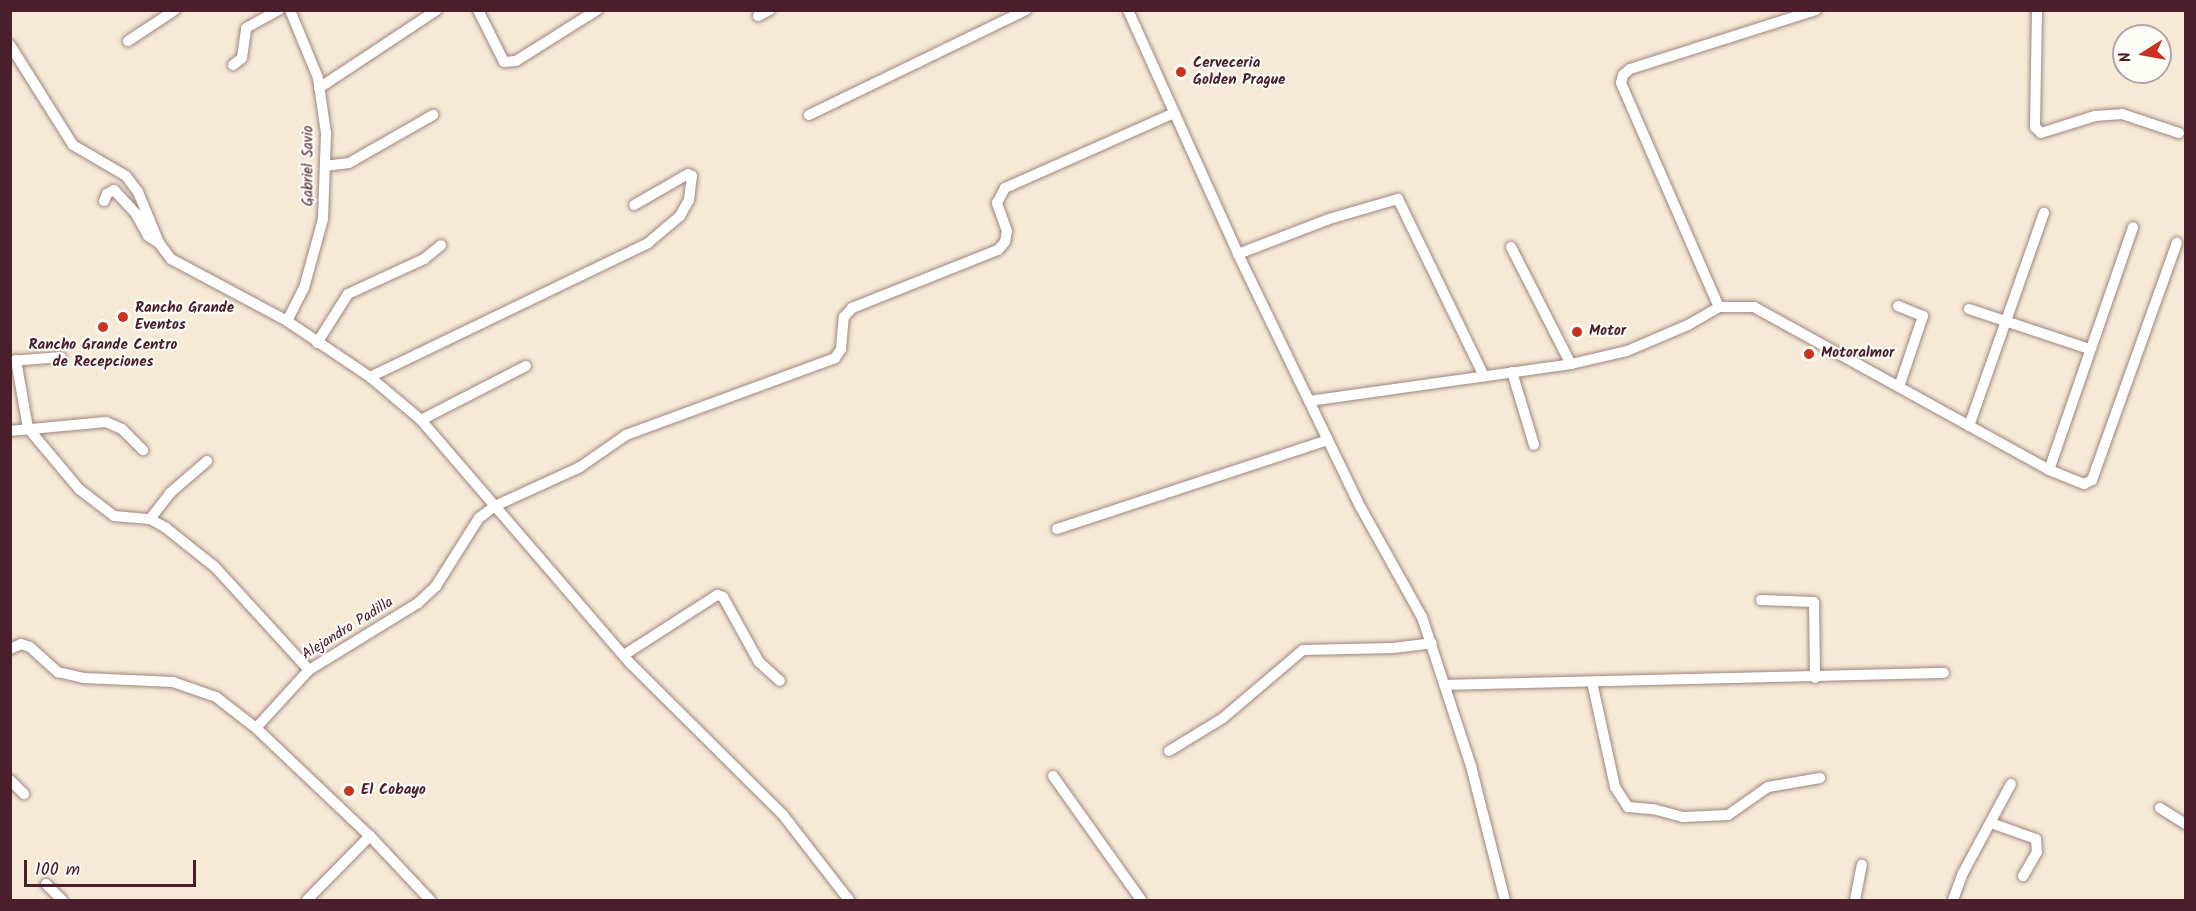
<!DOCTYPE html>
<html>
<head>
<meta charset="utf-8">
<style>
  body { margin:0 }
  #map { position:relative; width:2196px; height:911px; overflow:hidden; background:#f6ead6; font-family:Kalam,sans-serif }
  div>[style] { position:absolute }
  .roads { filter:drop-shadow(0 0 2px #a08480) drop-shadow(0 0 2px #a08480) }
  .minor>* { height:10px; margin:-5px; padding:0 5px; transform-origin:5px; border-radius:5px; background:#fff }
  .dots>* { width:16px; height:16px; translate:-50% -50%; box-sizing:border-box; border:3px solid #fdfcf7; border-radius:50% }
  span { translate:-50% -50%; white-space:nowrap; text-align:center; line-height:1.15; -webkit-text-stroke:4.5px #fdfcf7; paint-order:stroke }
  .poi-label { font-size:15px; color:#4a1f2b; font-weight:700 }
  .left { translate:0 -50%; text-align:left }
  .street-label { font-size:15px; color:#4a1f2b }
  .frame { position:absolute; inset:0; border:12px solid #4a1f2b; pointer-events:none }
  .north { position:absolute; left:2112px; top:24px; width:60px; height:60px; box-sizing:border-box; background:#fdfcf7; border:2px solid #b5a4a5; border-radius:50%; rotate:259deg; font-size:16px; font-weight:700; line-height:24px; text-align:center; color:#4a1f2b }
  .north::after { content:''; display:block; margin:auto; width:21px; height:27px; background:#c8321e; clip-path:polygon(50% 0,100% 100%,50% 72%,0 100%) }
  .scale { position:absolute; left:24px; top:860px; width:172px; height:27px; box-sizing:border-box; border:3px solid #4a1f2b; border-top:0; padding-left:8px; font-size:18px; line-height:21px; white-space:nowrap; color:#4a1f2b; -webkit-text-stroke:4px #fdfcf7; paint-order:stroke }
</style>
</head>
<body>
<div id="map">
  <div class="roads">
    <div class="minor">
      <i style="left:478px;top:10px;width:58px;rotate:63.4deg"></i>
      <i style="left:504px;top:62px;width:12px;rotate:-5deg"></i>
      <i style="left:516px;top:61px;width:96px;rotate:-32.2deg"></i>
      <i style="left:1128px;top:10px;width:268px;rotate:65.7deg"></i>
      <i style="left:1238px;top:254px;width:282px;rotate:64.2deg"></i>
      <i style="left:1361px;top:508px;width:125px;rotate:60.8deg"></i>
      <i style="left:1422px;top:617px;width:157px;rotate:71.8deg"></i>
      <i style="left:1471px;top:766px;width:138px;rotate:75.8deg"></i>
      <i style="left:1816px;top:10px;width:195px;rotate:162.4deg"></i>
      <i style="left:1630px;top:69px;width:9px;rotate:139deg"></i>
      <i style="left:1623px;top:75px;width:8px;rotate:104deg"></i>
      <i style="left:1621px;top:83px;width:244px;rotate:66.4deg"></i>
      <i style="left:1719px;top:307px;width:35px"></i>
      <i style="left:1754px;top:307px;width:337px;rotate:28.9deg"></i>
      <i style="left:2049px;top:470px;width:38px;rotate:22deg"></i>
      <i style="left:2084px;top:484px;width:9px;rotate:-27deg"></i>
      <i style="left:2092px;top:480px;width:252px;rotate:-70.3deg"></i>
      <i style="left:2037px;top:10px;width:117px;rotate:91deg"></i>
      <i style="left:2035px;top:127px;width:8px;rotate:45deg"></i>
      <i style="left:2041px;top:133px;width:57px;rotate:-17.5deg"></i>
      <i style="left:2095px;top:116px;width:27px;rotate:-4deg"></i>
      <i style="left:2122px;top:114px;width:60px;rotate:18.4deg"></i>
      <i style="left:758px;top:16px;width:13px;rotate:-27deg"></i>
      <i style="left:128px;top:41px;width:56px;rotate:-33.4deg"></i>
      <i style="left:10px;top:45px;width:118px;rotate:57.8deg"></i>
      <i style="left:73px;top:145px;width:61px;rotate:30.3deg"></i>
      <i style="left:126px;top:176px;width:20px;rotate:53deg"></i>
      <i style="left:138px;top:192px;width:55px;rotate:67.6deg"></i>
      <i style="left:159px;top:243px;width:20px;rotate:53deg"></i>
      <i style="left:171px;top:259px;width:132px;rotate:28.1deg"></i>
      <i style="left:287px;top:321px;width:100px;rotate:34deg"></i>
      <i style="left:370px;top:377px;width:67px;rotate:40.1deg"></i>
      <i style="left:421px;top:420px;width:322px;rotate:49.3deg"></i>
      <i style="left:631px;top:664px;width:214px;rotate:44.8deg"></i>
      <i style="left:783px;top:815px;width:108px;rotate:52.2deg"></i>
      <i style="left:233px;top:65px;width:11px;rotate:-38deg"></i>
      <i style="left:242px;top:58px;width:30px;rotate:-82deg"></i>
      <i style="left:246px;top:28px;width:38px;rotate:-29deg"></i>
      <i style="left:319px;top:88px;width:141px;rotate:-33.5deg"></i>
      <i style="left:809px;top:115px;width:241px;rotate:-25.8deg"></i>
      <i style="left:325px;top:166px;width:24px;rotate:-7deg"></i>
      <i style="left:349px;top:163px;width:97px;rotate:-29.7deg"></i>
      <i style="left:104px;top:201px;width:8px;rotate:-67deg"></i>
      <i style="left:107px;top:194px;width:8px;rotate:-30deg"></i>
      <i style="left:114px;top:190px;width:33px;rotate:47deg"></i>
      <i style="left:136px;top:214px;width:25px;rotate:61deg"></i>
      <i style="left:148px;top:236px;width:13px;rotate:32deg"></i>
      <i style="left:1511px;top:247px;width:131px;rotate:62.9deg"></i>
      <i style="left:1238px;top:254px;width:97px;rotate:-21deg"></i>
      <i style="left:1329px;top:219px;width:72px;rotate:-16.2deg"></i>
      <i style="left:1398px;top:199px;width:197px;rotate:64.1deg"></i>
      <i style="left:1898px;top:306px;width:27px;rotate:22deg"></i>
      <i style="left:1923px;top:316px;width:75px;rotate:108.7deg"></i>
      <i style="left:1969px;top:309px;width:126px;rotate:18.4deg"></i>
      <i style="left:287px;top:321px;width:37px;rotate:-63deg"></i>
      <i style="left:304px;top:288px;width:72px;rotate:-74.6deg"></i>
      <i style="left:323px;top:219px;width:86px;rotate:-88deg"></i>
      <i style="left:326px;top:133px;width:56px;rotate:-98.3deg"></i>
      <i style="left:318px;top:78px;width:74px;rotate:-112.4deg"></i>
      <i style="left:317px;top:343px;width:58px;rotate:-57.7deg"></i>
      <i style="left:348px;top:294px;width:84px;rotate:-24.7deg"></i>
      <i style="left:424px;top:259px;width:22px;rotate:-39deg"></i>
      <i style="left:16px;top:360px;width:69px;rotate:80deg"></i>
      <i style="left:28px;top:428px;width:80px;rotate:50.1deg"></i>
      <i style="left:79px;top:489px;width:44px;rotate:37.6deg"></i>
      <i style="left:114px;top:516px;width:36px;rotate:5deg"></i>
      <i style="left:150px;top:519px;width:18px;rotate:29deg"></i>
      <i style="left:166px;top:528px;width:63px;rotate:38.5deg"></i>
      <i style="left:215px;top:567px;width:139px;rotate:47.6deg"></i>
      <i style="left:11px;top:361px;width:50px;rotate:-4.6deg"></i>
      <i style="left:1512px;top:372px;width:76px;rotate:73.2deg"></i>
      <i style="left:370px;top:377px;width:309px;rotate:-25.7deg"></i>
      <i style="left:648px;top:243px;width:42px;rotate:-40.2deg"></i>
      <i style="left:680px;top:216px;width:18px;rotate:-61deg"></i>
      <i style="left:689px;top:200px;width:24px;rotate:-83deg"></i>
      <i style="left:692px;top:176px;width:4px;rotate:-153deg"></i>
      <i style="left:688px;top:174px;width:62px;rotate:150.1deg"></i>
      <i style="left:1309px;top:401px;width:265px;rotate:-8deg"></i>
      <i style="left:1571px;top:364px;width:57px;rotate:-13.1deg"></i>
      <i style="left:1627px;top:351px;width:66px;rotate:-23.1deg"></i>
      <i style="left:1688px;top:325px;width:36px;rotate:-30deg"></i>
      <i style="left:421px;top:420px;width:118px;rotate:-27.2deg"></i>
      <i style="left:1969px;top:426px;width:226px;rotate:-70.6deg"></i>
      <i style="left:10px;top:431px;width:96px;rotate:-5.4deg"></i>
      <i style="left:106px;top:422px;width:17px;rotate:24deg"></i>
      <i style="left:122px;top:429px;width:30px;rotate:45deg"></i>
      <i style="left:2049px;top:470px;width:257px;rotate:-70.9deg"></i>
      <i style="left:150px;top:519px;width:33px;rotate:-52deg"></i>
      <i style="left:170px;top:493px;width:49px;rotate:-40.9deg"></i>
      <i style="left:1057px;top:529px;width:285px;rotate:-18.2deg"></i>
      <i style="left:1761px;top:600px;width:53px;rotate:2.2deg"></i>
      <i style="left:1814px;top:602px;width:76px;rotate:89.2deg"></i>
      <i style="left:10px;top:649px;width:12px;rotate:-24deg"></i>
      <i style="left:21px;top:644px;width:9px;rotate:18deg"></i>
      <i style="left:30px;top:647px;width:38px;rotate:42deg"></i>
      <i style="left:58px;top:672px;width:27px;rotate:13deg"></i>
      <i style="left:84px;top:678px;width:89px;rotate:2.6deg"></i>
      <i style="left:173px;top:682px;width:46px;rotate:19.2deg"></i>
      <i style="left:216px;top:697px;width:51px;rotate:37.8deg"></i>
      <i style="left:256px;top:728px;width:157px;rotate:43.5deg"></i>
      <i style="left:370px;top:836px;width:88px;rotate:46.8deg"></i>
      <i style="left:624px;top:655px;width:111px;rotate:-32.8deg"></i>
      <i style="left:717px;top:595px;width:6px;rotate:18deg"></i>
      <i style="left:723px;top:597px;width:74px;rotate:61deg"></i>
      <i style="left:759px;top:662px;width:28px;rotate:42deg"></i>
      <i style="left:1592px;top:682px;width:107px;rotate:77.6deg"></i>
      <i style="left:1615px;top:787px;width:24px;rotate:57deg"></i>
      <i style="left:1628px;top:807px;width:25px;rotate:5deg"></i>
      <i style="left:1653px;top:809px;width:31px;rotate:15deg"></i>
      <i style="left:1683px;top:817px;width:45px;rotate:-2.5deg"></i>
      <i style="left:1728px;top:815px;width:49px;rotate:-35deg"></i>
      <i style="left:1768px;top:787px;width:53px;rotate:-9.8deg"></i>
      <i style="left:1446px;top:685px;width:498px;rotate:-1.4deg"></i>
      <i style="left:256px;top:728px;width:79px;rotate:-47.6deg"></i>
      <i style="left:309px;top:670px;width:128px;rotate:-31.6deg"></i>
      <i style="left:418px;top:603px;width:25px;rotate:-43deg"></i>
      <i style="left:436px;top:586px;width:80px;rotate:-57.7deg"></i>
      <i style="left:479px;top:518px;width:20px;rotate:-37deg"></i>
      <i style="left:495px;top:506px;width:94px;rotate:-24.6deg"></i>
      <i style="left:580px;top:467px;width:56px;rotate:-34.8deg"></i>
      <i style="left:626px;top:435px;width:223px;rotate:-20.2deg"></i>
      <i style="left:835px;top:358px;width:11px;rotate:-56deg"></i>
      <i style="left:841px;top:349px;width:32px;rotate:-85deg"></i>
      <i style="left:844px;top:317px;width:12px;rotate:-48deg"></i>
      <i style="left:852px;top:308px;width:157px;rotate:-21.7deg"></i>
      <i style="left:998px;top:250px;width:11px;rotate:-49deg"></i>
      <i style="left:1005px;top:242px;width:11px;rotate:-80deg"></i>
      <i style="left:1007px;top:231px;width:30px;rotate:-110deg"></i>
      <i style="left:997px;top:203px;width:17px;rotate:-62deg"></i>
      <i style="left:1005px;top:188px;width:185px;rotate:-23.9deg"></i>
      <i style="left:1169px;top:751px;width:63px;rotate:-31.4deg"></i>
      <i style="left:1223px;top:718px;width:105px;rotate:-40.4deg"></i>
      <i style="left:1303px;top:650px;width:90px;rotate:-1.3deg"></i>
      <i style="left:1393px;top:648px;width:39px;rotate:-7deg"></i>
      <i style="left:1053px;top:776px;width:152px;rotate:54.6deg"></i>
      <i style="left:10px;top:780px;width:20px;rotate:45deg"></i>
      <i style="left:2160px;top:808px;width:31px;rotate:32deg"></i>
      <i style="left:1991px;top:823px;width:48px;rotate:19.6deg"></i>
      <i style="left:2036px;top:839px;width:13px;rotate:86deg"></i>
      <i style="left:2037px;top:852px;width:28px;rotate:120deg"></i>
      <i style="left:46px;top:884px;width:23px;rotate:45deg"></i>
      <i style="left:307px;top:900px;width:90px;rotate:-45.5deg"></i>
      <i style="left:1855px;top:900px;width:36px;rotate:-79deg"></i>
      <i style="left:1953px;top:900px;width:29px;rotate:-70deg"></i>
      <i style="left:1963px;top:873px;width:101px;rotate:-61.7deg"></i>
    </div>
  </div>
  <div class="dots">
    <i style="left:1181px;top:72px;background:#c8321e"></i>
    <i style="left:123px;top:317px;background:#c8321e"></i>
    <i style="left:103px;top:327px;background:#c8321e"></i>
    <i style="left:1577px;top:332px;background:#c8321e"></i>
    <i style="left:1809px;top:354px;background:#c8321e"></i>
    <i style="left:349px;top:791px;background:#c8321e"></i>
  </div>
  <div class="poi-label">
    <span class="left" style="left:1193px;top:72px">Cerveceria<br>Golden Prague</span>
    <span class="left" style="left:135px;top:317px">Rancho Grande<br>Eventos</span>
    <span class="left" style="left:1589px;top:332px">Motor</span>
    <span style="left:103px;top:354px">Rancho Grande Centro<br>de Recepciones</span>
    <span class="left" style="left:1821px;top:354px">Motoralmor</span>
    <span class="left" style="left:361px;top:791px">El Cobayo</span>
  </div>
  <div class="street-label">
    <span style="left:309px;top:166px;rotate:-90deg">Gabriel Savio</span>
    <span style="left:348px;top:629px;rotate:-32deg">Alejandro Padilla</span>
  </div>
  <div class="frame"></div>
  <div class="north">N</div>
  <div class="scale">100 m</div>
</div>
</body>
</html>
